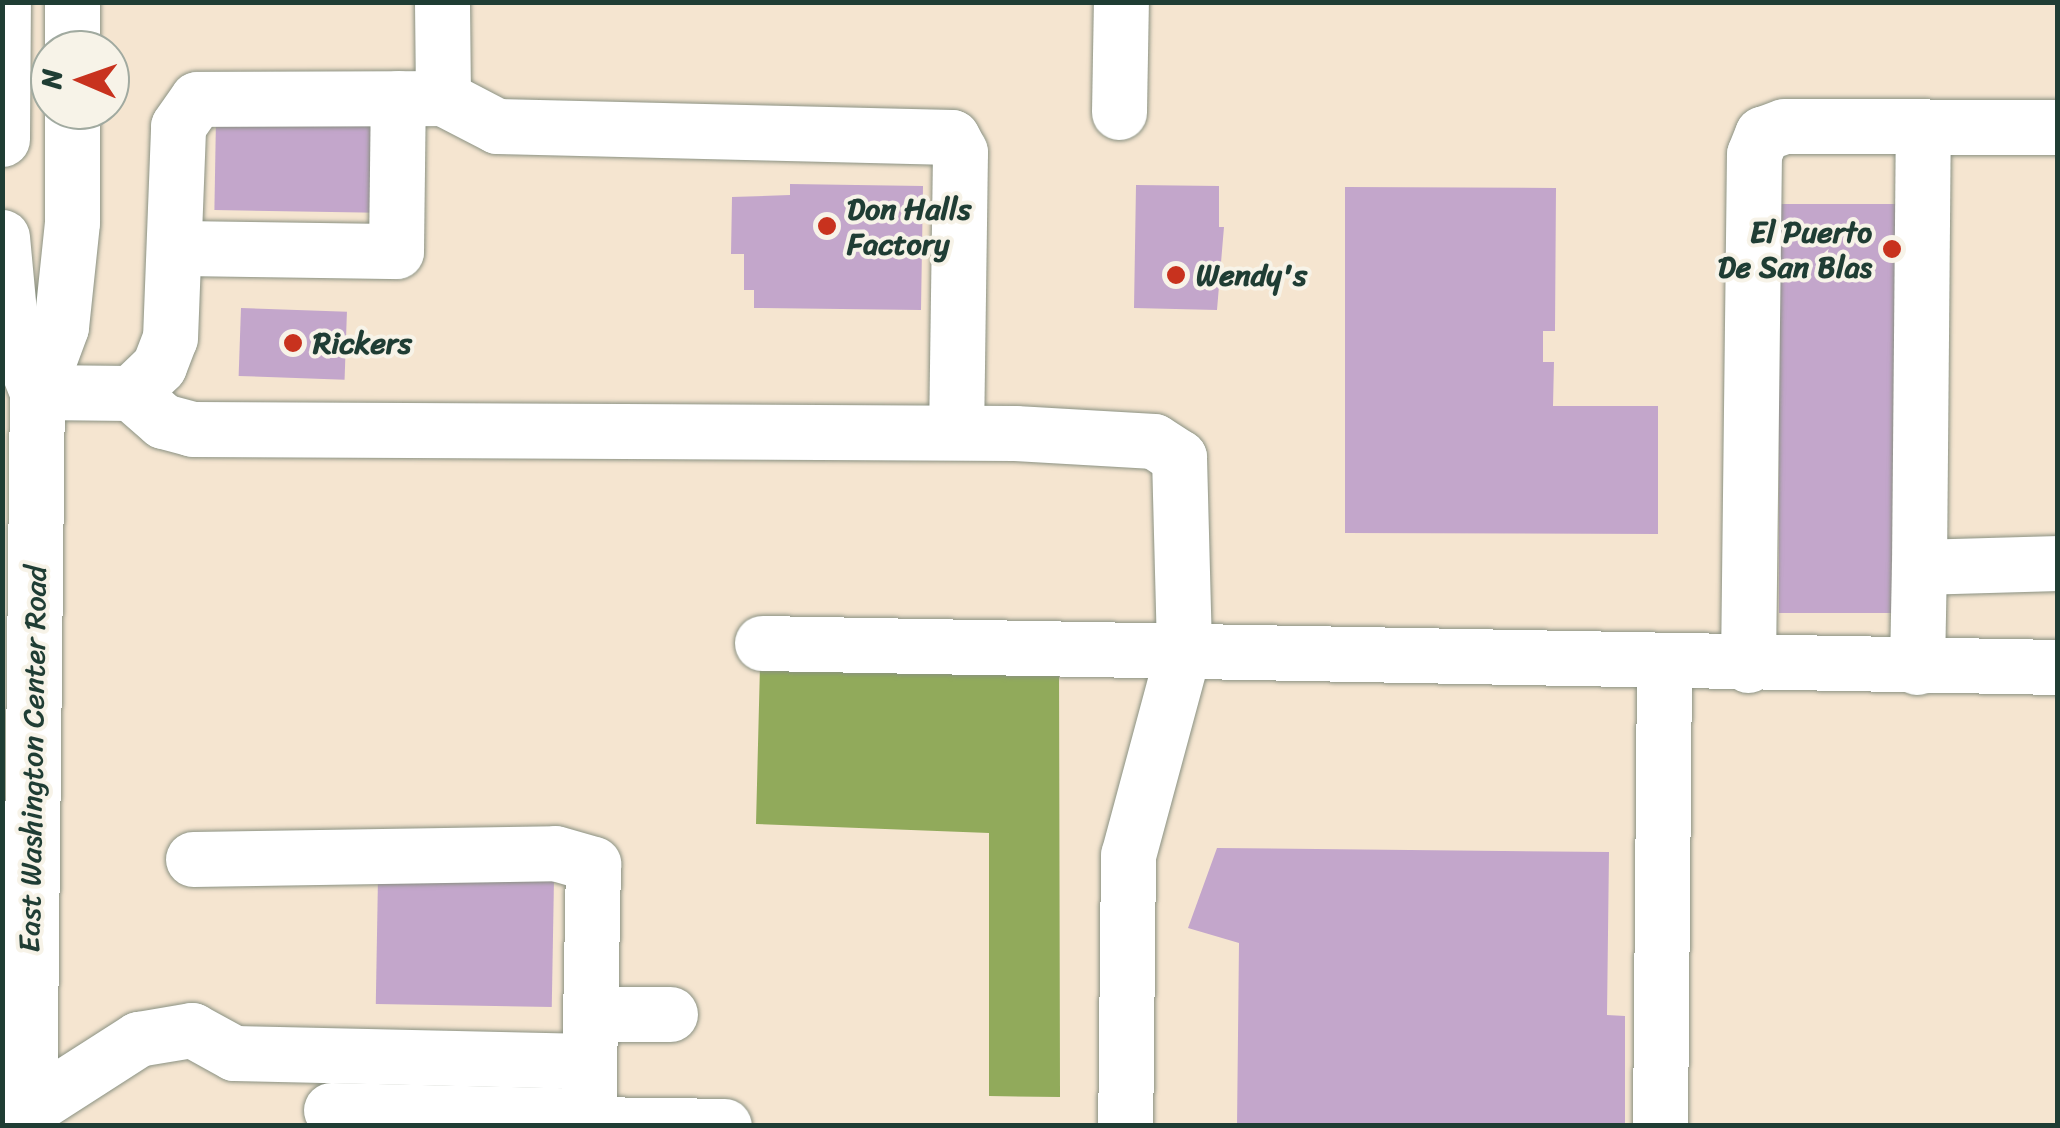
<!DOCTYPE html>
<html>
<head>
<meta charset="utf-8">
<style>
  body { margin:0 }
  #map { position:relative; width:2060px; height:1128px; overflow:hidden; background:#f5e5d0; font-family:Sriracha,sans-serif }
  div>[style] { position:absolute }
  .forest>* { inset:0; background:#91aa5b }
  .building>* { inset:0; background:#c3a6cb; transform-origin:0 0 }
  .roads { filter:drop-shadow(0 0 2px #8a9182) drop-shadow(0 0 2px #8a9182) }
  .minor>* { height:55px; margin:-27.5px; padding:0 27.5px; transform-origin:27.5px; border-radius:27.5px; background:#fff }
  .major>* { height:55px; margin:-27.5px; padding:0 27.5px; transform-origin:27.5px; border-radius:27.5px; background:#fff }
  .dots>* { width:28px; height:28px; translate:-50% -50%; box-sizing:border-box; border:5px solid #f7f3e8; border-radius:50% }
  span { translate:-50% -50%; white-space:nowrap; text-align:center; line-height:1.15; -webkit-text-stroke:8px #f7f3e8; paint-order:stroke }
  .poi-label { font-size:30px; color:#1f3d34; font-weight:700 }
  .left { translate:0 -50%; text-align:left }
  .right { translate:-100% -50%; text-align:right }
  .street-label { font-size:30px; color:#1f3d34 }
  .frame { position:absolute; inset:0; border:5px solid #1f3d34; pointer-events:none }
  .north { position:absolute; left:30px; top:30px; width:100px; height:100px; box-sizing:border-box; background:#f7f3e8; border:2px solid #a1aaa0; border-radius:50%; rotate:272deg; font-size:28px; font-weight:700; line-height:40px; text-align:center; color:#1f3d34 }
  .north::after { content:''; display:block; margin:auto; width:35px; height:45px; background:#c8321e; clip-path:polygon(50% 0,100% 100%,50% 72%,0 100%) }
</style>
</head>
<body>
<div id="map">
  <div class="forest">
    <i style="clip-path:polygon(1059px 658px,1060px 1097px,989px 1096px,989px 833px,756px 824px,760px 665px)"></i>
  </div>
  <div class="building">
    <i style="left:216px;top:118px;width:163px;height:92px;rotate:1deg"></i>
    <i style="clip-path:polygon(790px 184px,923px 186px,921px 310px,754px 308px,754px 290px,744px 290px,744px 254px,731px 254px,732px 197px,790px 195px)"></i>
    <i style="clip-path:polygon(1136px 185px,1219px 186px,1219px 227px,1224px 227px,1217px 310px,1134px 308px)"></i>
    <i style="clip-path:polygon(1345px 187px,1556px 188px,1555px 331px,1543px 331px,1543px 362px,1554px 362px,1553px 406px,1658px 406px,1658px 534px,1345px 533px)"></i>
    <i style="left:1779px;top:204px;width:116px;height:409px"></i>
    <i style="left:241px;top:308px;width:106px;height:68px;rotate:2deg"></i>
    <i style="clip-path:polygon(1217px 848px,1609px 852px,1607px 1015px,1625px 1016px,1625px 1126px,1237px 1126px,1239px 943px,1188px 928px)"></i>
    <i style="left:378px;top:877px;width:176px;height:127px;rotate:1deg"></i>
  </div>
  <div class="roads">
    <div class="minor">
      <i style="left:442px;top:2px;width:96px;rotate:89.4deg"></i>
      <i style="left:443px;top:98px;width:61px;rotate:27.4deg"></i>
      <i style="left:497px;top:126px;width:455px;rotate:1.4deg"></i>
      <i style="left:952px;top:137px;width:17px;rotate:62deg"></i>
      <i style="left:960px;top:152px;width:280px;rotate:90.8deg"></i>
      <i style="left:1119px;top:112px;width:110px;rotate:-89deg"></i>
      <i style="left:174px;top:248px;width:222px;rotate:0.8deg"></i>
      <i style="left:396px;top:251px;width:153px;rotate:-89.3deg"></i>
      <i style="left:37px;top:392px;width:94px;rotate:0.6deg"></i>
      <i style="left:131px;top:393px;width:43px;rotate:41.2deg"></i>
      <i style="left:163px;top:421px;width:30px;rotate:15deg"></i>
      <i style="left:192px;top:429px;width:823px;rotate:0.28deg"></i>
      <i style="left:1015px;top:433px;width:139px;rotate:3.3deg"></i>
      <i style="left:1154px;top:441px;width:30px;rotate:33deg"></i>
      <i style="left:1179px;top:457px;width:191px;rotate:88.5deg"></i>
      <i style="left:1184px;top:648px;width:214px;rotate:105.1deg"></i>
      <i style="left:1128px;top:855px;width:271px;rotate:90.6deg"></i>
      <i style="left:131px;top:393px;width:39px;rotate:-44deg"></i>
      <i style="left:159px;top:366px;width:30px;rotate:-69deg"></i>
      <i style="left:170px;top:338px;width:212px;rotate:-87.8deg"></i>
      <i style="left:178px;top:126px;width:33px;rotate:-55deg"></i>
      <i style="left:197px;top:99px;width:246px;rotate:-0.2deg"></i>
      <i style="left:1919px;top:567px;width:440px;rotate:-89.5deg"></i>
      <i style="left:762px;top:643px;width:1296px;rotate:1.06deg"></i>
      <i style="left:1748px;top:665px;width:511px;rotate:-89.33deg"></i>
      <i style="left:1754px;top:154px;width:22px;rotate:-68deg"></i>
      <i style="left:1762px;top:134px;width:23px;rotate:-20deg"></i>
      <i style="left:1784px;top:126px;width:274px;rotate:0.2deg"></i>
      <i style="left:1917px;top:667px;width:100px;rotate:-88.9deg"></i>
      <i style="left:1919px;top:567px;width:139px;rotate:-1.6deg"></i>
      <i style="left:193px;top:859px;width:362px;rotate:-0.9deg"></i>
      <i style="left:555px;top:853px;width:40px;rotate:16deg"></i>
      <i style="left:593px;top:864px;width:262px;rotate:91.1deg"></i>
      <i style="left:590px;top:1014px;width:80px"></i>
      <i style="left:29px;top:1109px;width:130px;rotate:-32.7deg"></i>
      <i style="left:138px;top:1039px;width:55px;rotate:-9.5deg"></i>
      <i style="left:192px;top:1030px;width:48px;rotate:28.7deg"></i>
      <i style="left:234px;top:1053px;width:355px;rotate:1.3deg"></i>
      <i style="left:331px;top:1110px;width:258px;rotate:1.3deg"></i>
      <i style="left:588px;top:1124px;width:136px;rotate:0.8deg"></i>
      <i style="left:1660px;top:1126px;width:463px;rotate:-89.5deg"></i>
    </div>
    <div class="major">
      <i style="left:72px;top:2px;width:48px;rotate:90deg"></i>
      <i style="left:2px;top:139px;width:137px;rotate:-89.6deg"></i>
      <i style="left:2px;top:237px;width:87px;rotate:84.7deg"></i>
      <i style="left:10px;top:324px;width:73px;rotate:68.3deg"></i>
      <i style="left:29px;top:1126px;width:734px;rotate:-89.38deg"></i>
      <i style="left:37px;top:392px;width:69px;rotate:-69.7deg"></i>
      <i style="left:61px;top:327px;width:106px;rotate:-84deg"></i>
      <i style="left:72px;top:222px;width:112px;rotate:-90deg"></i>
    </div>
  </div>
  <div class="dots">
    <i style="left:827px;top:226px;background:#c8321e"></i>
    <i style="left:1892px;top:249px;background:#c8321e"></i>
    <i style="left:1176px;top:275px;background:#c8321e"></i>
    <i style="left:293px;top:343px;background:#c8321e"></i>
  </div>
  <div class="poi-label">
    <span class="left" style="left:847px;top:226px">Don Halls<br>Factory</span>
    <span class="right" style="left:1872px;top:249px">El Puerto<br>De San Blas</span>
    <span class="left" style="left:1196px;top:275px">Wendy's</span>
    <span class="left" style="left:313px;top:343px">Rickers</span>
  </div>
  <div class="street-label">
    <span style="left:33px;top:759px;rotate:-89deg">East Washington Center Road</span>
  </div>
  <div class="frame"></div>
  <div class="north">N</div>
</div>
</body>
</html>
